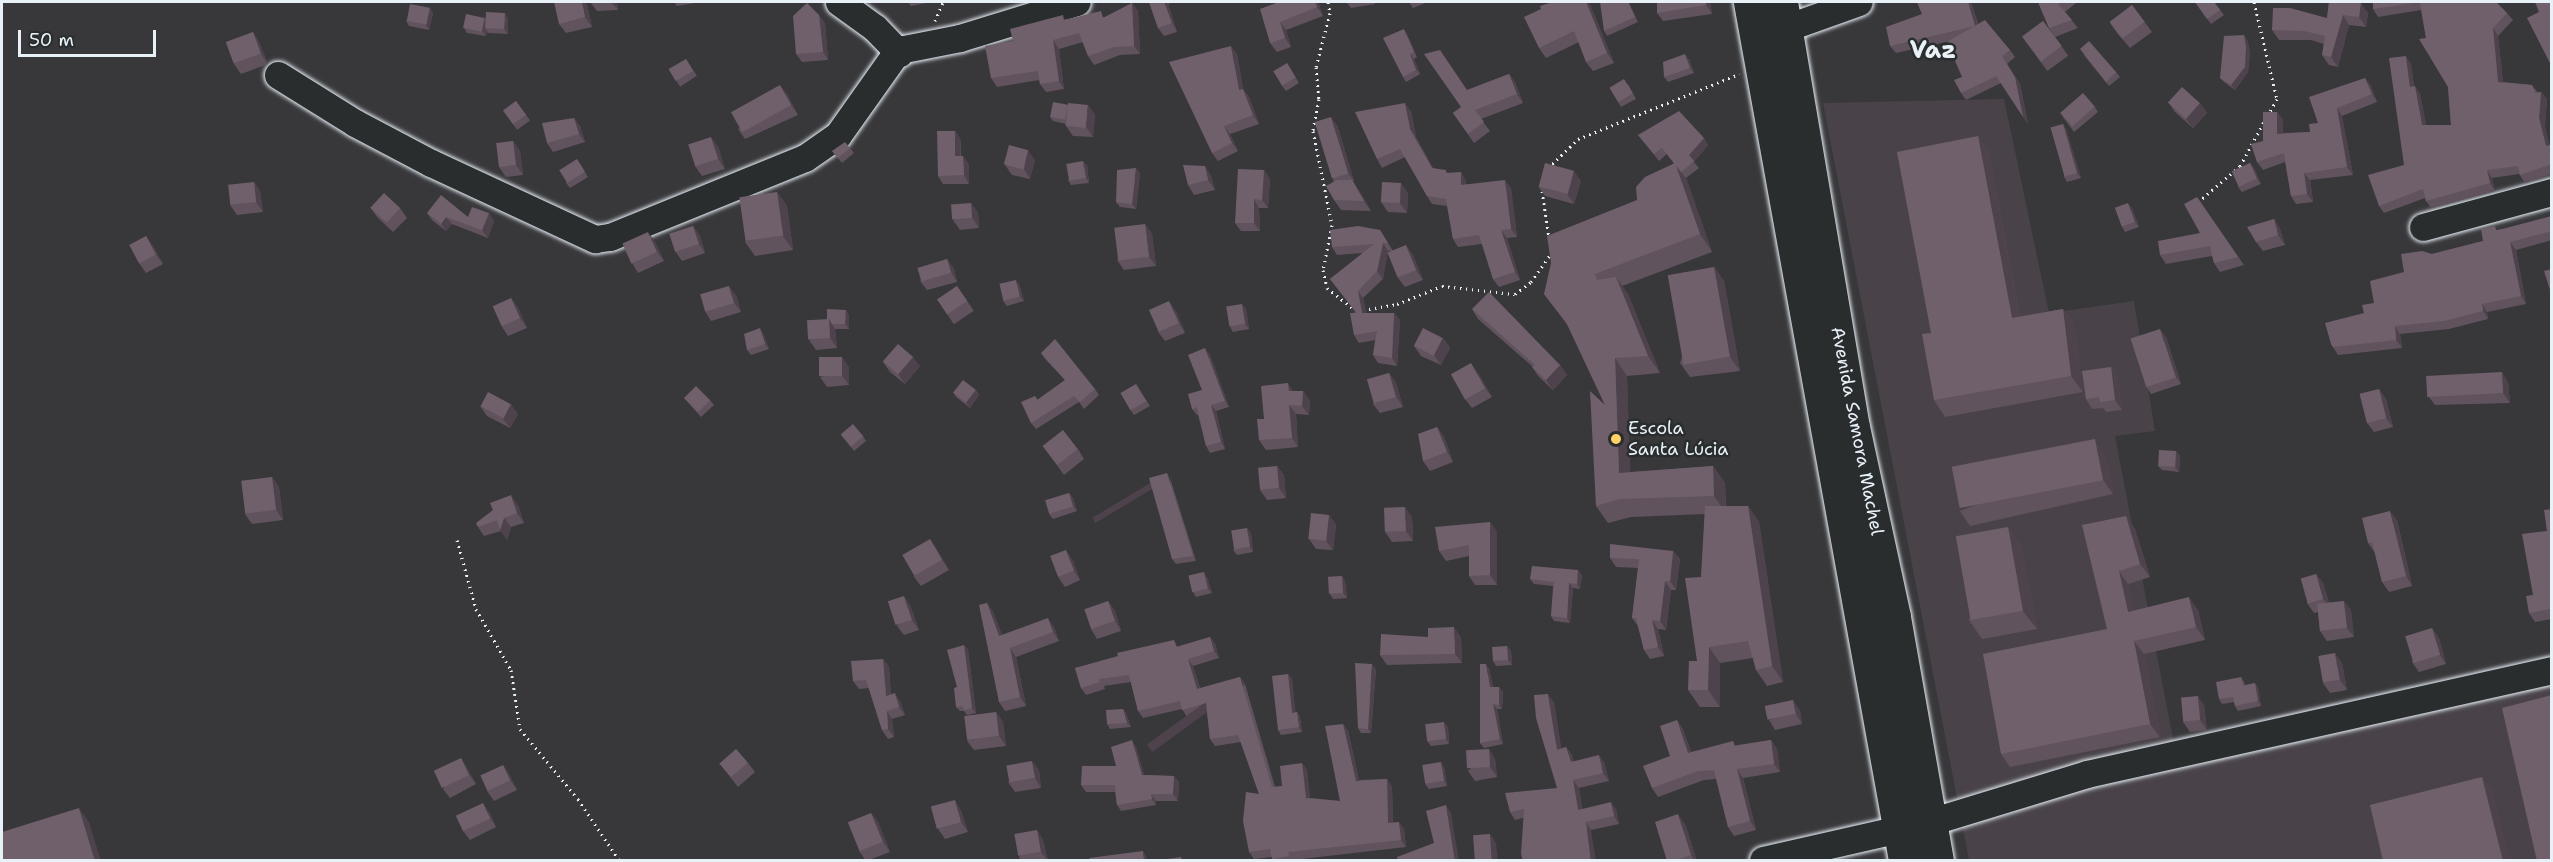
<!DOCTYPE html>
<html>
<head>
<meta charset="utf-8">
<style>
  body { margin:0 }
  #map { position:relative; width:2553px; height:862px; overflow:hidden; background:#38373a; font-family:"Shantell Sans",sans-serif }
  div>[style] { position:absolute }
  .built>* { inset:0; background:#494349 }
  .path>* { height:3px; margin-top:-1.5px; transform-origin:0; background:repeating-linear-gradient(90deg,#e8f1f8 0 1.5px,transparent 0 6px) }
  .roads { filter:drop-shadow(0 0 2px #e8f1f8) drop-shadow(0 0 2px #e8f1f8) }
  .minor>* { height:27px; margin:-13.5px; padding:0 13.5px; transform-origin:13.5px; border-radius:13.5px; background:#2a2d2e }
  .highway>* { height:33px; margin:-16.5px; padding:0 16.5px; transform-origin:16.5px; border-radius:16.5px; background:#2a2d2e }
  .wall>* { inset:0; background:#60535d; transform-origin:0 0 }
  .shaded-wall>* { inset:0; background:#4e434c; transform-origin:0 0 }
  .building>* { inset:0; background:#70606c; transform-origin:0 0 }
  .dots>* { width:16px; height:16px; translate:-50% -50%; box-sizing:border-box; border:3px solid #2a2d2e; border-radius:50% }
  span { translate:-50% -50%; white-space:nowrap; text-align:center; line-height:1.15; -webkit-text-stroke:5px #2a2d2e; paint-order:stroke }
  .poi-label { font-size:18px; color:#e8f1f8 }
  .left { translate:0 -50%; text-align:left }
  .street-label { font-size:18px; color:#e8f1f8 }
  .district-label { font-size:24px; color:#e8f1f8; font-weight:700 }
  .frame { position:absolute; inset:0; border:3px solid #e8f1f8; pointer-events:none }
  .scale { position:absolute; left:18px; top:30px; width:138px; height:27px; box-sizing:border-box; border:3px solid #e8f1f8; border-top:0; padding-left:8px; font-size:18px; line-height:21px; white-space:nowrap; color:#e8f1f8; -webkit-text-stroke:4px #2a2d2e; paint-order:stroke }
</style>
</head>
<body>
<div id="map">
  <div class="built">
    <i style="clip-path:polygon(2004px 99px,2049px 313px,2134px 301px,2155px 431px,2115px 436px,2177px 760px,2551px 670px,2551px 860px,1969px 860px,1823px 103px)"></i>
  </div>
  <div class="path">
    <i style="left:1328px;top:2px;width:11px;rotate:80deg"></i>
    <i style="left:1330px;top:13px;width:56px;rotate:104.5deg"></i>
    <i style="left:1316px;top:67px;width:32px;rotate:85deg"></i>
    <i style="left:1319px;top:99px;width:33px;rotate:101deg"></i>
    <i style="left:1313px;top:131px;width:96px;rotate:78.6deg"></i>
    <i style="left:1332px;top:225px;width:46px;rotate:101.3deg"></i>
    <i style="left:1323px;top:270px;width:18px;rotate:77deg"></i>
    <i style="left:1327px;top:288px;width:37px;rotate:38deg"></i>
    <i style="left:2254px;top:2px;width:100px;rotate:76.7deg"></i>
    <i style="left:2277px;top:99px;width:18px;rotate:119deg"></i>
    <i style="left:935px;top:21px;width:21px;rotate:-67deg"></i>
    <i style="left:1548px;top:168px;width:42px;rotate:-44deg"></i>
    <i style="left:1578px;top:139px;width:174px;rotate:-22deg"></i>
    <i style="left:1542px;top:191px;width:48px;rotate:81.5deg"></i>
    <i style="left:2198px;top:202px;width:55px;rotate:-40.6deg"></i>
    <i style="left:2240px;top:166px;width:52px;rotate:-61.5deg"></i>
    <i style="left:1363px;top:310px;width:35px;rotate:-10deg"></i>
    <i style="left:1397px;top:304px;width:48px;rotate:-21.8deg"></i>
    <i style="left:1442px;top:286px;width:73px;rotate:6.3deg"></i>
    <i style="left:1515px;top:294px;width:20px;rotate:-37deg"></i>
    <i style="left:1531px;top:282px;width:35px;rotate:-55deg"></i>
    <i style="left:457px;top:540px;width:72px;rotate:74.6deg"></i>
    <i style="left:476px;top:609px;width:70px;rotate:60.2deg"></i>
    <i style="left:511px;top:670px;width:60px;rotate:81.3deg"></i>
    <i style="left:520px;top:729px;width:91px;rotate:50.4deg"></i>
    <i style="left:578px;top:799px;width:73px;rotate:56.1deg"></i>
  </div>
  <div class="roads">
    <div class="minor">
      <i style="left:839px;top:2px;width:44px;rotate:35.8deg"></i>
      <i style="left:875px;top:28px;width:35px;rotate:46deg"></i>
      <i style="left:1786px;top:28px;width:77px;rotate:-19.6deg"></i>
      <i style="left:278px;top:75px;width:91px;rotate:31.9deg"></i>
      <i style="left:355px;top:123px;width:86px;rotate:27.8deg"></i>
      <i style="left:431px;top:163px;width:181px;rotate:24.9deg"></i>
      <i style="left:595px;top:239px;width:15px;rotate:-8deg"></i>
      <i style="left:610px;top:237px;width:210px;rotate:-22.1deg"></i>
      <i style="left:805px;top:158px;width:40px;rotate:-34.9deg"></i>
      <i style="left:838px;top:135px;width:97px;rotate:-54.7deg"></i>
      <i style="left:894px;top:56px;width:12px;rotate:-35deg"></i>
      <i style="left:904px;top:49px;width:57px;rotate:-11.1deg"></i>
      <i style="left:960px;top:38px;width:122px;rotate:-17.1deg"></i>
      <i style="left:2423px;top:227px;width:134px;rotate:-15.2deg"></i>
      <i style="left:1763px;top:860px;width:171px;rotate:-12.8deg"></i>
      <i style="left:1930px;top:822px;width:164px;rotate:-17deg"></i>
      <i style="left:2087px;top:774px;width:476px;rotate:-12.6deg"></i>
    </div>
    <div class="highway">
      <i style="left:1750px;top:2px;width:872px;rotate:79.76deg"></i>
      <i style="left:1781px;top:2px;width:431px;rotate:80.4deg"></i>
      <i style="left:1853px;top:427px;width:194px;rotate:77.8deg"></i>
      <i style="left:1894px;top:617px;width:247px;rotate:80deg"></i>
    </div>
  </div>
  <div class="wall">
    <i style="clip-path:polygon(590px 2px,617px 2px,618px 10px,597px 11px)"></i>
    <i style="clip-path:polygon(674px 2px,695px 2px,695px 3px,677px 6px)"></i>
    <i style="clip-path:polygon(908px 2px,932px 2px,911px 6px)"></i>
    <i style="clip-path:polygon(1149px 2px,1174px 2px,1168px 4px,1177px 32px,1164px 36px,1158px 28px)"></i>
    <i style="clip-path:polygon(1279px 2px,1318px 2px,1323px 16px,1286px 30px,1291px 47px,1277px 52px,1270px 43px)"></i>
    <i style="clip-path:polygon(1346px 2px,1375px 2px,1375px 4px,1351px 8px)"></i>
    <i style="clip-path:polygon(1409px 2px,1428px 2px,1413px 8px)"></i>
    <i style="clip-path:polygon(1553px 2px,1589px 2px,1614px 63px,1593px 71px,1586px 62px,1579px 42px,1546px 58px,1539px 48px,1541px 9px)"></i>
    <i style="clip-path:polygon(1629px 2px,1638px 22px,1607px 36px,1604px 31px)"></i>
    <i style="clip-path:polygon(1657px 2px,1710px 2px,1712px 14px,1663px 21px,1657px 13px)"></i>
    <i style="clip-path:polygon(1917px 2px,1971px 2px,1978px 24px,2010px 50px,2015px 57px,2007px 64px,2020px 84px,2028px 124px,2001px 83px,1966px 100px,1961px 93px,1962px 77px,1950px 41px,1896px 53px,1890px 46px,1922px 14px)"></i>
    <i style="clip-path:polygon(2038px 2px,2077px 2px,2065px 12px,2078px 28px,2055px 37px,2049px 28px)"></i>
    <i style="clip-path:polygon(2195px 2px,2214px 2px,2224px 15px,2211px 24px)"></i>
    <i style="clip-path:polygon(2329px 2px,2368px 13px,2366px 27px,2349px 25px,2338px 67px,2329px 65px,2322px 55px,2324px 44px,2311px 40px,2279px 40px,2272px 30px,2327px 18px)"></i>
    <i style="clip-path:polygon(2373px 2px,2496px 2px,2507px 13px,2513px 20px,2498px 36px,2503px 82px,2532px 85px,2538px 93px,2541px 92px,2547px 99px,2545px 126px,2549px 145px,2552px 144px,2552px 174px,2525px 183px,2519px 174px,2492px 178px,2495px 191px,2431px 208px,2426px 201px,2425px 198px,2384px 213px,2379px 206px,2404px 165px,2411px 64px,2414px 86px,2420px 94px,2426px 125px,2451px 125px,2448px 87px,2426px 38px,2421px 10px,2378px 17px,2373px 9px)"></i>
    <i style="clip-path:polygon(1132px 3px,1138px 11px,1140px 54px,1120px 55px,1094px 65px,1088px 56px,1083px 42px,1059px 49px,1064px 89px,1046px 92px,1040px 84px,1039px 80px,997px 87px,991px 78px,1013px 41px,1066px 19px,1105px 17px)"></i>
    <i style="clip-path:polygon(587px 4px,592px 27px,566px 33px,559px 24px)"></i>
    <i style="clip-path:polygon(2132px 5px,2152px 32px,2130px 48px,2117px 33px,2110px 23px)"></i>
    <i style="clip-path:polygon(430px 8px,433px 13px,429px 30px,409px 26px,406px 21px)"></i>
    <i style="clip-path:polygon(819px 15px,825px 23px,828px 60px,802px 62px,796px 54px)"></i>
    <i style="clip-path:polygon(485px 18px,508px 18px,508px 34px,488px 33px,487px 31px,486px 36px,467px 33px,464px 28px)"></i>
    <i style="left:2043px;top:21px;width:43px;height:26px;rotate:54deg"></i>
    <i style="clip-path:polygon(253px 32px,259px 42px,268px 64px,241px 74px,234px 64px)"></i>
    <i style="clip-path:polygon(1407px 34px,1417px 57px,1414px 59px,1420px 74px,1406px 82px,1403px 77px)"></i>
    <i style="clip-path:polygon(2244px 35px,2247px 40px,2250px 52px,2248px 72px,2235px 90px,2224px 82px,2220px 78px)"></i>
    <i style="clip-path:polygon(1237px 54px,1243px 89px,1249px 97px,1259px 124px,1230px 134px,1238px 151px,1218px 161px,1212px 153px)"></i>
    <i style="clip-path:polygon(2083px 54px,2116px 72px,2120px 77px,2109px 86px)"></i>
    <i style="left:686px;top:59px;width:20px;height:20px;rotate:57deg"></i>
    <i style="clip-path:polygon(1689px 59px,1694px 73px,1668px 82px,1664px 77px)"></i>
    <i style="clip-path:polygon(1287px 63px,1299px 83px,1286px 91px,1282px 86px)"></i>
    <i style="clip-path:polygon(1509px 74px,1515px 82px,1523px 103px,1481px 119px,1490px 131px,1474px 143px,1453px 113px,1461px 107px,1468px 90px)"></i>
    <i style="clip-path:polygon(2365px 78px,2371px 86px,2377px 102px,2342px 116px,2353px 175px,2310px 180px,2313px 202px,2296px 204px,2291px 196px,2285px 162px,2263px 170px,2257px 162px,2263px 141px,2277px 112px,2283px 120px,2283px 133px,2310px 132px,2318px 123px)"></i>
    <i style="clip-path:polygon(1628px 84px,1636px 99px,1621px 107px,1618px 102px)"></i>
    <i style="clip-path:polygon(787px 94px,798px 115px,745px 139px,738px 129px)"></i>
    <i style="left:516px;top:101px;width:24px;height:16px;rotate:54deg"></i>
    <i style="clip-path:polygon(2168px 102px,2200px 103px,2207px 113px,2193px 128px,2175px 112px)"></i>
    <i style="clip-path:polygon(1068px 105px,1095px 114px,1093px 137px,1073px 136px,1066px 126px,1066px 124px,1053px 121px,1050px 117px)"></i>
    <i style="clip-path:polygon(2095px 107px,2098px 112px,2074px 132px,2060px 113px)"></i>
    <i style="clip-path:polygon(1411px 111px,1416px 137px,1433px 168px,1449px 173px,1466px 181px,1466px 184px,1511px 188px,1517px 237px,1507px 238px,1520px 280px,1499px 287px,1493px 279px,1482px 244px,1458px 247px,1453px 239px,1447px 206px,1432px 204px,1427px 196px,1405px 157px,1382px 168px,1377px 159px)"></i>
    <i style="clip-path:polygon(574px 118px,580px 126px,585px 142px,553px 152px,547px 143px)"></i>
    <i style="clip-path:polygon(2063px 124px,2066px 129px,2081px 178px,2067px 182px,2064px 177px)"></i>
    <i style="clip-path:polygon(1337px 125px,1354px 181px,1353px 181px,1371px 211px,1341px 210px,1334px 200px,1334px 182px,1333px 180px)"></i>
    <i style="clip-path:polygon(955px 131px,961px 140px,961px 156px,963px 156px,969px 165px,969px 184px,943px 184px,938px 176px)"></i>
    <i style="clip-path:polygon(1638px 135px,1704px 138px,1708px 145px,1694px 162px,1699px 168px,1686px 178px,1712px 252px,1622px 286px,1628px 294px,1660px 373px,1627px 376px,1630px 472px,1713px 466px,1725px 483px,1726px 506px,1748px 506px,1759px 522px,1783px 682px,1767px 686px,1756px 670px,1753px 658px,1720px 663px,1720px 707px,1700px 707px,1688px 690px,1697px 661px,1705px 514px,1631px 517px,1608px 523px,1596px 506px,1605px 405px,1568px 326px,1544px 294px,1674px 163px,1667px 154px,1659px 161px)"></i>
    <i style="clip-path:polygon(1978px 136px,1989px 153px,2020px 317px,2063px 309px,2074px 325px,2083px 392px,1945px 417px,1934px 400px,1931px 333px)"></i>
    <i style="clip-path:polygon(513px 141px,520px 151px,523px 175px,506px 177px,499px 167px)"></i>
    <i style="clip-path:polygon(718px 146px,725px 169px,702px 176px,695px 166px)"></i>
    <i style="clip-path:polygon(850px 148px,854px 153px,842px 163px,832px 151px)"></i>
    <i style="clip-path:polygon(1035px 160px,1030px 179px,1012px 175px,1005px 165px)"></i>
    <i style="clip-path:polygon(2250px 163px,2254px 168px,2261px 184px,2242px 192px,2238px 187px)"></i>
    <i style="clip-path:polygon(580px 164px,588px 177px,570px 188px,566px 183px)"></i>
    <i style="clip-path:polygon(1087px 165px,1089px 183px,1071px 185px,1068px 180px)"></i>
    <i style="clip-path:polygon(1205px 166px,1211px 176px,1215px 190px,1194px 195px,1188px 185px)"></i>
    <i style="clip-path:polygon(1264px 170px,1270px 179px,1268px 208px,1259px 208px,1260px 231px,1241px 231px,1235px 223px)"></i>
    <i style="clip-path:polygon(1140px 173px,1136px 209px,1120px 207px,1116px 202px)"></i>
    <i style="clip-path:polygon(1581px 181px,1574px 204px,1545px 196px,1538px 186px)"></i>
    <i style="clip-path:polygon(254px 182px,260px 191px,263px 212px,237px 215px,230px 205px)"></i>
    <i style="clip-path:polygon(777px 192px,787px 206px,793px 250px,755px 256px,745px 242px)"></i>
    <i style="clip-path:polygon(1408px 193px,1407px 213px,1388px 212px,1381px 202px)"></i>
    <i style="clip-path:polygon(2197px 197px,2244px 265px,2220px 272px,2214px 263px,2212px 256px,2166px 264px,2160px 255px,2200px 233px)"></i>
    <i style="clip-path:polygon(971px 203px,978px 213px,979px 228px,960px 230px,953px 220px)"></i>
    <i style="clip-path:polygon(370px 207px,400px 208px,407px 218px,393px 232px,377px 217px)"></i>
    <i style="clip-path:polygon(2132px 208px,2139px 227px,2125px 232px,2122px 227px)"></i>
    <i style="clip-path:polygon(427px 213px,468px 217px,489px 213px,494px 221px,488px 238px,452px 224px,446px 231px,432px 220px)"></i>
    <i style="clip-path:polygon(2552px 216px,2552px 240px,2516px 250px,2526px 304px,2487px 312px,2488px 319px,2449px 329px,2400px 334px,2402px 348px,2338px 355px,2331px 344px,2364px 313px,2404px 272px,2432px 254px,2483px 241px,2498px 230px)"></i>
    <i style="clip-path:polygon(2274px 219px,2280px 229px,2285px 245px,2263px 251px,2256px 242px)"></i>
    <i style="clip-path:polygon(1145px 224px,1152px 234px,1156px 266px,1124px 270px,1117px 260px)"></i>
    <i style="clip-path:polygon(693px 226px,700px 236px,705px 253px,682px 261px,675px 251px)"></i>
    <i style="clip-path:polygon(1380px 230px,1393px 251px,1388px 251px,1383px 279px,1363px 298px,1366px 313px,1394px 313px,1400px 320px,1397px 366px,1378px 363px,1373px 355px,1375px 340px,1359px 343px,1354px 335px,1356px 313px,1330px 279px,1363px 253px,1337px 255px,1332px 247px)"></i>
    <i style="clip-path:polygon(146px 236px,153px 246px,163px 264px,146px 273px,139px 263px)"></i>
    <i style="clip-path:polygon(655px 242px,664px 261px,638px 273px,632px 263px)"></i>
    <i style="clip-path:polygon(1413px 255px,1423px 280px,1405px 287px,1398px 278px)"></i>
    <i style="clip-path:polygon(947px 259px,954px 269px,957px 282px,927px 290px,920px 281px)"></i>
    <i style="clip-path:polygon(1714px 267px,1724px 281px,1740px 371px,1690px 377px,1680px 363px)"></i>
    <i style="clip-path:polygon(1019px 284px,1024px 301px,1007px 306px,1003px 301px)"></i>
    <i style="left:957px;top:286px;width:30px;height:24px;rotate:56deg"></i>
    <i style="clip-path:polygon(736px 295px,741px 312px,711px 321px,705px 311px)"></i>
    <i style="clip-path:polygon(511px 298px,518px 308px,527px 328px,508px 336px,502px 327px)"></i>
    <i style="clip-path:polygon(1246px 309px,1249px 329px,1233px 332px,1230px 327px)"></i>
    <i style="clip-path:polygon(1472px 309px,1560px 365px,1567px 375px,1553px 390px,1539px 377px,1532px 367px,1533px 367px,1478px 319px)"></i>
    <i style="clip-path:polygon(1176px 311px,1185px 333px,1165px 341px,1158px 332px)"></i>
    <i style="clip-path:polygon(849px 315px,849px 329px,835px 329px,837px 348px,816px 350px,809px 340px,827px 320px)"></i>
    <i style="clip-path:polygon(763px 333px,769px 349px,751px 355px,747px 350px)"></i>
    <i style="clip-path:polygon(2166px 337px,2181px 384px,2151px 394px,2146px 386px)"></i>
    <i style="clip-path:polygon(1443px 338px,1450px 348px,1441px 365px,1421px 356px,1414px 346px)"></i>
    <i style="clip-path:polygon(1041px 353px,1095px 389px,1099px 395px,1084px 409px,1079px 402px,1036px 429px,1031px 423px,1035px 396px,1038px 400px,1065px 380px,1045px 359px)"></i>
    <i style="clip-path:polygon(1210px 355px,1229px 407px,1216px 411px,1225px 449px,1210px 453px,1206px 446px,1198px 415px,1197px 415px,1192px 409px,1202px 390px)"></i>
    <i style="clip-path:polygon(883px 362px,920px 366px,905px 384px,890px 372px)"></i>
    <i style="clip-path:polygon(849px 367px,849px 385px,827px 387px,820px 377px)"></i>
    <i style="clip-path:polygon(2111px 367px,2117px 377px,2122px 410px,2106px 412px,2103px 408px,2092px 409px,2086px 399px)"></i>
    <i style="clip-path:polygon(1389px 373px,1396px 383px,1403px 407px,1380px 413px,1373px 404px)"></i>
    <i style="clip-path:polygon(1478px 373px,1492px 397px,1472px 408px,1465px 399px)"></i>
    <i style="clip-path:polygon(2508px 382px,2510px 403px,2435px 405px,2428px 396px)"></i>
    <i style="clip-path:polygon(1136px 384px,1150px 406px,1134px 415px,1131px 411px)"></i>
    <i style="clip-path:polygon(2379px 389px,2386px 399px,2393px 427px,2374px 432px,2367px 423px)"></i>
    <i style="clip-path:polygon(976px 390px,979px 395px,970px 408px,956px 397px,953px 392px)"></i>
    <i style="clip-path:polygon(1293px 391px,1303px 391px,1310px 401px,1309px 415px,1296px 414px,1298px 447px,1266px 450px,1259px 440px,1264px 419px)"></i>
    <i style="clip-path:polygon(684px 398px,710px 400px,714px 405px,701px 417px)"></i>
    <i style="clip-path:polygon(480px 406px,518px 414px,510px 428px,487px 416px)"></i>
    <i style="clip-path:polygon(1437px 427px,1444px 437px,1453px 462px,1430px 471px,1423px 461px)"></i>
    <i style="clip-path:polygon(841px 435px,863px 436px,866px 441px,854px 451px)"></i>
    <i style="clip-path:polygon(1043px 446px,1078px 449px,1084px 459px,1064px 475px)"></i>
    <i style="clip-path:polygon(2176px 451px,2180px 456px,2179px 472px,2162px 470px,2158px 466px)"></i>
    <i style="clip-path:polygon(2105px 454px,2113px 494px,1970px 526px,1960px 511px)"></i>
    <i style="clip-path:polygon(1277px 466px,1284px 475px,1286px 498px,1267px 500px,1260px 490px)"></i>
    <i style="clip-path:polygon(272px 477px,279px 487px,283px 520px,252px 524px,245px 514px)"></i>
    <i style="clip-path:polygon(1170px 478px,1196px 561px,1176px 564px,1172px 559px)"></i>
    <i style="clip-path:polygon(1069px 493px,1073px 498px,1077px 511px,1053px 519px,1049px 514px)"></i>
    <i style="clip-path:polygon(518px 505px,524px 523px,511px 527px,507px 540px,501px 531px,484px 536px,478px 527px)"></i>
    <i style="clip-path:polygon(2552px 509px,2552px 619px,2535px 622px,2529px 613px)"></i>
    <i style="clip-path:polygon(1329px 515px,1336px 525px,1333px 550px,1316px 549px,1309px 539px)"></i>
    <i style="clip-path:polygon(2126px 516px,2135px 529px,2150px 577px,2128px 584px,2134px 611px,2198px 610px,2205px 640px,2144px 654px,2160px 737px,2010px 767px,2001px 754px,2107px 629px)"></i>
    <i style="clip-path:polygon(1412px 517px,1413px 541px,1392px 542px,1385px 532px)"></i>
    <i style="clip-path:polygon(2397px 520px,2412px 586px,2389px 592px,2382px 582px,2375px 553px,2368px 543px)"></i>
    <i style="clip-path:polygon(1490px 522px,1497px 532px,1497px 585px,1475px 585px,1469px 576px,1469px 556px,1446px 561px,1439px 551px)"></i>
    <i style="clip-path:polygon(2008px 527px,2021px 546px,2037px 629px,1982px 639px,1969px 620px)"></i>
    <i style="clip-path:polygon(1251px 533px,1253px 552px,1237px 555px,1233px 550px)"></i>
    <i style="clip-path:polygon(930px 539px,949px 570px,921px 586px,914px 577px)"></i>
    <i style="clip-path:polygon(1673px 551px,1680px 559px,1676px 590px,1671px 590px,1666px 630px,1658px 629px,1664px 656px,1650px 659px,1644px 650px,1638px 626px,1632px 618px,1638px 568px,1616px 567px,1610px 558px)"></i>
    <i style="clip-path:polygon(1072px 559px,1080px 580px,1065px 587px,1058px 577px)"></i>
    <i style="clip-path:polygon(2316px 574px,2323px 583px,2329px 603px,2351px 610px,2354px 637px,2327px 641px,2320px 631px,2318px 612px,2314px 613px,2307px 603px)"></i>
    <i style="clip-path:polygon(1582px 575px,1580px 589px,1573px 588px,1570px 623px,1554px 621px,1551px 616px,1553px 586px,1534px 584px,1530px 579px)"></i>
    <i style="clip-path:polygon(1342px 576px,1345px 581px,1347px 598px,1333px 599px,1330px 594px)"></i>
    <i style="clip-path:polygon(1207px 577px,1212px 593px,1196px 597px,1193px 592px)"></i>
    <i style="clip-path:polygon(1108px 601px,1115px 611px,1121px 631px,1097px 639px,1091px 629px)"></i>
    <i style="clip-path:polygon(987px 603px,993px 612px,1002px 635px,1054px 627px,1059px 641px,1016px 657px,1026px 706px,1005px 711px,999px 702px)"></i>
    <i style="clip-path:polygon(910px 605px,919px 630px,904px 635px,897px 626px)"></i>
    <i style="clip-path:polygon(2432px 628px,2439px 638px,2446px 664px,2419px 672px,2412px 662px)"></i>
    <i style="clip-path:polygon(1210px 637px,1215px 644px,1219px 658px,1193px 666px,1200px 688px,1240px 677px,1245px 684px,1275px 787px,1282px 786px,1302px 763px,1307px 770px,1310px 798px,1340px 801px,1343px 724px,1348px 731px,1359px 780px,1387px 779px,1392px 787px,1393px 823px,1404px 829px,1406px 847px,1293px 860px,1293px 861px,1273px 861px,1272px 857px,1254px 859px,1249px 852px,1259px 794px,1241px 742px,1215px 746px,1210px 739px,1207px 711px,1187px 717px,1182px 709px,1143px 718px,1138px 711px,1131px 682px,1104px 686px,1105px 689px,1086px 695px,1081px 688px,1075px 668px,1179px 646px)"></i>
    <i style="clip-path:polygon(1428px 637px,1461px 637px,1462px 663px,1387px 665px,1380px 655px)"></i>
    <i style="clip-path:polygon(964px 645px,968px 650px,976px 713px,967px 715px,964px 711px,960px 711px,956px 707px,957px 687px)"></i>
    <i style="clip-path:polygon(1507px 646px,1511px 651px,1512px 665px,1496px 666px,1493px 661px)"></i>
    <i style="clip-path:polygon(883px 659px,889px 667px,891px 695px,900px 701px,905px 715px,892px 719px,894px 737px,888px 739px,882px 730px,869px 688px,859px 689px,853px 681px)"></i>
    <i style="clip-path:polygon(2342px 663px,2347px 690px,2330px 693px,2323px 683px)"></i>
    <i style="clip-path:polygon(1489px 668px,1493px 687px,1499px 687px,1503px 692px,1502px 709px,1497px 709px,1503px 744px,1484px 748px,1480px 743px)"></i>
    <i style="clip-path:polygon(1376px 669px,1371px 733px,1361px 733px,1358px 728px)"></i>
    <i style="clip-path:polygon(1288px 674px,1292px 679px,1295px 712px,1297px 712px,1300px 717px,1302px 732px,1281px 735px,1278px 730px)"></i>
    <i style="clip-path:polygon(2241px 677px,2244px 682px,2245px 685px,2255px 683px,2258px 688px,2261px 706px,2238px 711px,2235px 706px,2234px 702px,2222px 704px,2219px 699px)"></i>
    <i style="clip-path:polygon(1554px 702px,1561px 749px,1566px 747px,1572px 755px,1573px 761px,1604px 762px,1609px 781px,1579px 788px,1582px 809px,1616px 809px,1619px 824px,1591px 830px,1523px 818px,1515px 820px,1510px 812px,1557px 788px)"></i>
    <i style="clip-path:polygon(2204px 705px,2207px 730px,2190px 732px,2183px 722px)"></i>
    <i style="clip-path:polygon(1123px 709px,1126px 713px,1131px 727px,1110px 729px,1107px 724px)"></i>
    <i style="clip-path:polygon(1800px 710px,1802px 724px,1775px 730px,1769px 720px)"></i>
    <i style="clip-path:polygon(996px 712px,1003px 722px,1006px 746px,974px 750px,967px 741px)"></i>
    <i style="clip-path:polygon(1677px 720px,1683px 729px,1691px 752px,1771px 740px,1777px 749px,1780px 772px,1743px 778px,1756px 830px,1734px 836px,1728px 827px,1716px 779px,1704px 780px,1658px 797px,1652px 788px,1670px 756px)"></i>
    <i style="clip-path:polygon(1448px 727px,1449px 744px,1431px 746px,1427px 741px)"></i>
    <i style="clip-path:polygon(1136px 747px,1144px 775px,1174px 776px,1179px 782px,1178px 801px,1156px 801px,1156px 805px,1121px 811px,1117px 805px,1115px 792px,1086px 792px,1081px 785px,1116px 766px)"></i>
    <i style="clip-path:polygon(1489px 749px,1495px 759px,1497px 777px,1475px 781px,1468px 771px)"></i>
    <i style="clip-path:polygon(461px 758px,467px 768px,476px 784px,450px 798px,443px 789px)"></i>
    <i style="clip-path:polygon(719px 763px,748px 763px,755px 772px,738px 787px)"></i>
    <i style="clip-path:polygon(503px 765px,509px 774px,517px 790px,494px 801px,487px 791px)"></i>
    <i style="clip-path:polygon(1444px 767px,1447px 786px,1429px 789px,1425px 784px)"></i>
    <i style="clip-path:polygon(1039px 770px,1041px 788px,1015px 792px,1008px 782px)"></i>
    <i style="clip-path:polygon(961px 810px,968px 832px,945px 839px,938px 829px)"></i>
    <i style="clip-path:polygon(490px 813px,496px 827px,470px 840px,463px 831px)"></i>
    <i style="clip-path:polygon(871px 813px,878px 822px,890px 852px,866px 861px,859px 851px)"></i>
    <i style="clip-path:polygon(1685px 824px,1697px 861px,1667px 861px)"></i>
    <i style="clip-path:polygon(1037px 830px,1043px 840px,1048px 861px,1021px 861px,1019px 857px)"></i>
  </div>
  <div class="shaded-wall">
    <i style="clip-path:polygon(582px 2px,585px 2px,587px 4px,592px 27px,585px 17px)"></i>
    <i style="clip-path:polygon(611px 2px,617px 2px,618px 10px)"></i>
    <i style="clip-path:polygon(1164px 2px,1166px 2px,1168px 4px,1177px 32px,1172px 23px)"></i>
    <i style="clip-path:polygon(1315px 2px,1318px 2px,1323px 16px,1317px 7px)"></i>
    <i style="clip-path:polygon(1586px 2px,1589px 2px,1614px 63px,1607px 53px)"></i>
    <i style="clip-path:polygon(1628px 2px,1629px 2px,1638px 22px,1635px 17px)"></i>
    <i style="clip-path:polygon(1706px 2px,1710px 2px,1712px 14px,1706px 5px)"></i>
    <i style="clip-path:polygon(1968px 2px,1971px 2px,1980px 34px,1975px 26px)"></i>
    <i style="clip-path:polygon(1132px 3px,1138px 11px,1140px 54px,1134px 46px)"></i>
    <i style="clip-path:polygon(2361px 3px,2368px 13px,2366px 27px,2359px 17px)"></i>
    <i style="clip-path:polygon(430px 8px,433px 13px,429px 30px,426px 25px)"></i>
    <i style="clip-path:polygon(505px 13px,508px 18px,508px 34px,504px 29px)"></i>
    <i style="clip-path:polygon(819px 15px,825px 23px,828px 60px,823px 52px)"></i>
    <i style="clip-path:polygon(2343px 15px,2349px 25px,2338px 67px,2331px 57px)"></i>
    <i style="clip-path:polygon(485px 18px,488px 23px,485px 28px,487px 31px,486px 36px,482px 31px)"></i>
    <i style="clip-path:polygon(1280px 22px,1286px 30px,1291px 47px,1285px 38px)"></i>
    <i style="clip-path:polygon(2493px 28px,2498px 36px,2504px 89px,2498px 82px)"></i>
    <i style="clip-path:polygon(1404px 29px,1407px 34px,1417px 57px,1414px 52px)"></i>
    <i style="clip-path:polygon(253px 32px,259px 42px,268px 64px,261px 54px)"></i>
    <i style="clip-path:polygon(2244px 35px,2247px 40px,2250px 52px,2248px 72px,2235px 90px,2231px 85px)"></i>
    <i style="clip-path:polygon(1053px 40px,1059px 49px,1064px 89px,1059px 81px)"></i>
    <i style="clip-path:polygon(1231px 46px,1237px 54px,1243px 89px,1249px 97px,1259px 124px,1253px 115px,1239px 90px)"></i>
    <i style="clip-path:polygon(1410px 54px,1414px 59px,1420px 74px,1416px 70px)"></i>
    <i style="clip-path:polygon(1685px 54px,1689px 59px,1694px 73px,1690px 68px)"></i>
    <i style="clip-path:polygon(2002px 56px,2020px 84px,2028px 124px,2023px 117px)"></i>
    <i style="clip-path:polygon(2406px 56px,2411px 64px,2415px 95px,2410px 87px)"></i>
    <i style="clip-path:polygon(1509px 74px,1515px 82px,1523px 103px,1517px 94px)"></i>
    <i style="clip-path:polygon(2365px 78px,2371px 86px,2377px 102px,2372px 94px)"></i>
    <i style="clip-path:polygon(780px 85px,787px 94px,798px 115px,791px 105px)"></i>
    <i style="clip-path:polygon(2415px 86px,2420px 94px,2428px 133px,2422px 125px)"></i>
    <i style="clip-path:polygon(2541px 92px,2547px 99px,2545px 126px,2551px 154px,2546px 146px,2539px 118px)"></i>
    <i style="clip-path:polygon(1405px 103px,1411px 111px,1416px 137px,1437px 176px,1432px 168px,1410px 129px)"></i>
    <i style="clip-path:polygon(2200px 103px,2207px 113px,2193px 128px,2186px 119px)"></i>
    <i style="clip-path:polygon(1088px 105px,1095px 114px,1093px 137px,1086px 127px)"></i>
    <i style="clip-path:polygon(2337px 108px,2342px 116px,2353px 175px,2347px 167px)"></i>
    <i style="clip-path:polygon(2277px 112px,2283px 120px,2283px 142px,2277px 134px)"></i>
    <i style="clip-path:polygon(1331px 117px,1337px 125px,1354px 181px,1348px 173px)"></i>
    <i style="clip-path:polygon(574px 118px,580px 126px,585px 142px,579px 134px)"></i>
    <i style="clip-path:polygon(2063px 124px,2066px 129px,2081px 178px,2077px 173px)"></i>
    <i style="clip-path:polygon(1224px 126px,1230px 134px,1238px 151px,1232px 143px)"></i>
    <i style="clip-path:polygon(955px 131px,961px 140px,960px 165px,955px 156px)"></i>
    <i style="clip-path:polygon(1978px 136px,1989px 153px,2023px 334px,2012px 318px)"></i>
    <i style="clip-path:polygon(711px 137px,718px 146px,725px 169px,718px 159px)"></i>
    <i style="clip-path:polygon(1704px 138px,1708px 145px,1694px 162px,1689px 155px)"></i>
    <i style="clip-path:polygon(513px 141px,520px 151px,523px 175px,516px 165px)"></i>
    <i style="clip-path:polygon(1028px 150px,1035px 160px,1030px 179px,1024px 169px)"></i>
    <i style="clip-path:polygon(963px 156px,969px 165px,969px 184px,964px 175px)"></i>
    <i style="clip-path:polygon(1083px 161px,1087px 165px,1089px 183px,1086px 178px)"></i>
    <i style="clip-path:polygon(1675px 163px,1687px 180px,1712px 252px,1700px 234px)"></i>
    <i style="clip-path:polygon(2250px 163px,2254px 168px,2261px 184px,2257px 179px)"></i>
    <i style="clip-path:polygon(1205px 166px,1211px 176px,1215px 190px,1208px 180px)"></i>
    <i style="clip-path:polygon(1136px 168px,1140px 173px,1136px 209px,1132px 204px)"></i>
    <i style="clip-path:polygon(1264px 170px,1270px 179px,1268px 208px,1262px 200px)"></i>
    <i style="clip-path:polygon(2487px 170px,2492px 178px,2495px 191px,2490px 183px)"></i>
    <i style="clip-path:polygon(1574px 171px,1581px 181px,1574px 204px,1567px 194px)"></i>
    <i style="clip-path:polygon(1461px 172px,1466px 181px,1467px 193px,1461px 185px)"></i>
    <i style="clip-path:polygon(2304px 173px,2310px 180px,2313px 202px,2307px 194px)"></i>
    <i style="clip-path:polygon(1352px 180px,1359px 190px,1371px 211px,1364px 201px)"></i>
    <i style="clip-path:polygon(1505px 180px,1511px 188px,1517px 237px,1511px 229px)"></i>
    <i style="clip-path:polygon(254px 182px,260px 191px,263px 212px,256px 202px)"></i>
    <i style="clip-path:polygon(1401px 183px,1408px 193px,1407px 213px,1400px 203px)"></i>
    <i style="clip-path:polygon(777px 192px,787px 206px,793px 250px,783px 236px)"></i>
    <i style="clip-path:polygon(1254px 199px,1259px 208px,1260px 231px,1254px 223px)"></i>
    <i style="clip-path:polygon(971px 203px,978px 213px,979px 228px,972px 218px)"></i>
    <i style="clip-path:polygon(2128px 203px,2132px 208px,2139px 227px,2135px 222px)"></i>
    <i style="clip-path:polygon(489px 213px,494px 221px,488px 238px,482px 230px)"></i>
    <i style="clip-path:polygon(446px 217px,452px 224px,446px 231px,441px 224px)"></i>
    <i style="clip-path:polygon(2274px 219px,2280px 229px,2285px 245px,2278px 235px)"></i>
    <i style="clip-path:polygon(1145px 224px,1152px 234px,1156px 266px,1149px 257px)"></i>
    <i style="clip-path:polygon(693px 226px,700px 236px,705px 253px,699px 244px)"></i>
    <i style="clip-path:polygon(1501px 230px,1507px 238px,1520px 280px,1515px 272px)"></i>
    <i style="clip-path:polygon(648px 232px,655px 242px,664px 261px,657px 252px)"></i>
    <i style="clip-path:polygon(146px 236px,153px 246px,163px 264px,156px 255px)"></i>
    <i style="clip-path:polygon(2510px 242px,2516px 250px,2526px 304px,2521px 296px)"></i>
    <i style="clip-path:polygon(1383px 243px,1388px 251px,1383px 279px,1377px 271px)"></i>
    <i style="clip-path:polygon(1406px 245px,1413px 255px,1423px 280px,1416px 270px)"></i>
    <i style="clip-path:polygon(947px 259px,954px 269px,957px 282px,951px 272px)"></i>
    <i style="clip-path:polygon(1714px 267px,1724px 281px,1740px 371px,1730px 357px)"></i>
    <i style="clip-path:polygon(1616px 277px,1628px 294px,1660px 373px,1648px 356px)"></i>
    <i style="clip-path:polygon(1016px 280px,1019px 284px,1024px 301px,1020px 297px)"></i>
    <i style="clip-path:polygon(729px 286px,736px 295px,741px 312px,734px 303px)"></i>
    <i style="clip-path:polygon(1358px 291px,1363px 298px,1367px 320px,1362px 313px)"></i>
    <i style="clip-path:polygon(511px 298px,518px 308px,527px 328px,520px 318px)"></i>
    <i style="clip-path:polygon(1169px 301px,1176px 311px,1185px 333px,1179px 323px)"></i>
    <i style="clip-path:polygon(1242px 304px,1246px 309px,1249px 329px,1245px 324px)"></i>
    <i style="clip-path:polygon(2482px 304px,2487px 312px,2488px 319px,2483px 311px)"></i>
    <i style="clip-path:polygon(2063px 309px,2074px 325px,2083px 392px,2071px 376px)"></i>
    <i style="clip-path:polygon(846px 310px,849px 315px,849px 329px,845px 324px)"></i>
    <i style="clip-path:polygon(1394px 313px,1400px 320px,1397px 366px,1392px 358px)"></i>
    <i style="clip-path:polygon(829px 319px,835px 329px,837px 348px,830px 338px)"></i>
    <i style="clip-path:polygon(2395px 326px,2400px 334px,2402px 348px,2396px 340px)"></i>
    <i style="clip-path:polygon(760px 328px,763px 333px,769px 349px,765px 344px)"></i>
    <i style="clip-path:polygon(2160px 329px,2166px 337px,2181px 384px,2176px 377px)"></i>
    <i style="clip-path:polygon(1443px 338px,1450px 348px,1441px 365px,1434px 355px)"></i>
    <i style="clip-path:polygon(1205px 348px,1210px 355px,1229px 407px,1225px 401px)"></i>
    <i style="clip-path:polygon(842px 357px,849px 367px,849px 385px,842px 376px)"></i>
    <i style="clip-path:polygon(913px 357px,920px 366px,905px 384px,898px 374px)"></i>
    <i style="clip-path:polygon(1615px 358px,1627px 376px,1631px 490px,1619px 473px)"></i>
    <i style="clip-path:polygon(1471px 363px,1478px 373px,1492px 397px,1485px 388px)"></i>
    <i style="clip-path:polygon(1560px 365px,1567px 375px,1553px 390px,1546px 380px)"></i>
    <i style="clip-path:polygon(2111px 367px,2117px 377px,2122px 410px,2115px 400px)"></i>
    <i style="clip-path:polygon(2502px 372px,2508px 382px,2510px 403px,2503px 393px)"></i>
    <i style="clip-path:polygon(1389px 373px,1396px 383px,1403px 407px,1396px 397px)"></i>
    <i style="clip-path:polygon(1288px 383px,1294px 393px,1289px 391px)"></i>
    <i style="clip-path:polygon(2379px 389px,2386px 399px,2393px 427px,2386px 418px)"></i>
    <i style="clip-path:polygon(976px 390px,979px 395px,970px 408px,966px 403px)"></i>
    <i style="clip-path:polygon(1303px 391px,1310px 401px,1309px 415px,1302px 406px)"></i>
    <i style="clip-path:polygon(511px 404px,518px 414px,510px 428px,503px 419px)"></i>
    <i style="clip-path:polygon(1211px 405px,1216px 411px,1225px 449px,1221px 442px)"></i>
    <i style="clip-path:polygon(1289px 405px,1296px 414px,1298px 447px,1292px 438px)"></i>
    <i style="clip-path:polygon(1437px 427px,1444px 437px,1453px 462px,1447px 452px)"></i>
    <i style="clip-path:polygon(2095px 439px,2105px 454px,2113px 494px,2103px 480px)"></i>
    <i style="clip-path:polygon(2176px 451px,2180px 456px,2179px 472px,2175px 467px)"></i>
    <i style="clip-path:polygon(1277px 466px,1284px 475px,1286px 498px,1279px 488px)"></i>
    <i style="clip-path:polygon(1713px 466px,1725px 483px,1726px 513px,1714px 496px)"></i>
    <i style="left:1167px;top:473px;width:6px;height:87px;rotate:59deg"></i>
    <i style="clip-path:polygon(272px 477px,279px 487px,283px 520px,276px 510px)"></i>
    <i style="clip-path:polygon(1069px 493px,1073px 498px,1077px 511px,1073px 506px)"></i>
    <i style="clip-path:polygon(511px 495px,518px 505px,524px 523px,517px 513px)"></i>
    <i style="clip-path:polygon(1748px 506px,1759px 522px,1783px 682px,1772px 666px)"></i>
    <i style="clip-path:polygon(1405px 507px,1412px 517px,1413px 541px,1406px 531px)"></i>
    <i style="clip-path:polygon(2390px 511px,2397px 520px,2412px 586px,2406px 576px)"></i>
    <i style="clip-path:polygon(1329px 515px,1336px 525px,1333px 550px,1326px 541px)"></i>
    <i style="clip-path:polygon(2126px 516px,2135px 529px,2150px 577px,2140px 564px)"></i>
    <i style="clip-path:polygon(504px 518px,511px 527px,507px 540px,500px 530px)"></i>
    <i style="clip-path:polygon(1490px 522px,1497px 532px,1497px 585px,1490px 575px)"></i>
    <i style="clip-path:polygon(2008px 527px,2021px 546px,2037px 629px,2023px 611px)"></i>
    <i style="clip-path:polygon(1247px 528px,1251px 533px,1253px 552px,1250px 547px)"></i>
    <i style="clip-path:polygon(930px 539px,937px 549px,949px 570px,942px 560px)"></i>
    <i style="clip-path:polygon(1066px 550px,1072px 559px,1080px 580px,1074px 571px)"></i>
    <i style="clip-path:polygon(1673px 551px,1680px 559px,1676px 590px,1670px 581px)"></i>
    <i style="clip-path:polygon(1578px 570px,1582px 575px,1580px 589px,1577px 584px)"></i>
    <i style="clip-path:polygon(2119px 571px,2128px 584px,2138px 626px,2128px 612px)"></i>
    <i style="clip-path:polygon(1204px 572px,1207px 577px,1212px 593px,1208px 589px)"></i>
    <i style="clip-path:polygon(2316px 574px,2323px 583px,2330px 608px,2323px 599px)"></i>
    <i style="clip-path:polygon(1342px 576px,1345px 581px,1347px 598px,1343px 593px)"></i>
    <i style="clip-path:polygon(1665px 581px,1671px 590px,1666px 630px,1660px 621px)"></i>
    <i style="clip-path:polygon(1569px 583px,1573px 588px,1570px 623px,1567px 618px)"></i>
    <i style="clip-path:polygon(904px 596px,910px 605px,919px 630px,912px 620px)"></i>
    <i style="clip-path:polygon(2189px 597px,2198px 610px,2205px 640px,2196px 627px)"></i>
    <i style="clip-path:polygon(1108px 601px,1115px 611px,1121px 631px,1115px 621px)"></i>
    <i style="clip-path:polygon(2344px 601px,2351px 610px,2354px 637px,2347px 628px)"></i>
    <i style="clip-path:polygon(987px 603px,993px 612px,1006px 645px,999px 636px)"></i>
    <i style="clip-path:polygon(1048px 618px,1054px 627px,1059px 641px,1053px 632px)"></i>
    <i style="clip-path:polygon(1652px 620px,1658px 629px,1664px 656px,1658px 647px)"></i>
    <i style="clip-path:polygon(1454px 627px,1461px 637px,1462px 663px,1455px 654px)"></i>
    <i style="clip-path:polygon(2432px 628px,2439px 638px,2446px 664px,2440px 655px)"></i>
    <i style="clip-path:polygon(1210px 637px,1215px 644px,1219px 658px,1214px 651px)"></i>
    <i style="clip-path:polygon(2134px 641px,2144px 654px,2160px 737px,2150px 724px)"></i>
    <i style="clip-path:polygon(964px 645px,968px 650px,976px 713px,972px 708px)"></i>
    <i style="clip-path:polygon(1507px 646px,1511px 651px,1512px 665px,1508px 660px)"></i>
    <i style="clip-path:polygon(1709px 647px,1720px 663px,1720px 707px,1708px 690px)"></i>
    <i style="clip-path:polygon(1010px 648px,1016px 657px,1026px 706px,1020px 697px)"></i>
    <i style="clip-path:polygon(2335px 653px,2342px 663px,2347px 690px,2340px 680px)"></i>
    <i style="clip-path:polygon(883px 659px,889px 667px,891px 704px,886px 696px)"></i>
    <i style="clip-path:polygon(1188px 659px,1193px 666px,1202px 696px,1197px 689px)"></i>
    <i style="clip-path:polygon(1372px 664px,1376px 669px,1371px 733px,1368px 729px)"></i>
    <i style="clip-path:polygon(1486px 664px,1489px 668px,1494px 692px,1490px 687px)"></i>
    <i style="clip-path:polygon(1288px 674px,1292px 679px,1296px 718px,1292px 713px)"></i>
    <i style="left:1240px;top:677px;width:9px;height:115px;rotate:54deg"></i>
    <i style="clip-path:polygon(2255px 683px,2258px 688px,2261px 706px,2258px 701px)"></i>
    <i style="clip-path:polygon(1499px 687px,1503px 692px,1502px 709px,1499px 705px)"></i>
    <i style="clip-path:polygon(895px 693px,900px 701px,905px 715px,899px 707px)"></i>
    <i style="clip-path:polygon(1548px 694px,1554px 702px,1563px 758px,1557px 750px)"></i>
    <i style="clip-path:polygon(2198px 696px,2204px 705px,2207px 730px,2200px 720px)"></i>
    <i style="clip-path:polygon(1793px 700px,1800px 710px,1802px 724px,1796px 714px)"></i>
    <i style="clip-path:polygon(1493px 704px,1497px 709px,1503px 744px,1500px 739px)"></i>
    <i style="clip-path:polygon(1123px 709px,1126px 713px,1131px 727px,1127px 723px)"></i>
    <i style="clip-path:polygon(887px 711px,892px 719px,894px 737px,888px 729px)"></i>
    <i style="clip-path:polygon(996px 712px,1003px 722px,1006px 746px,999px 736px)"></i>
    <i style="clip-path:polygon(1297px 712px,1300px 717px,1302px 732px,1299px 727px)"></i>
    <i style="clip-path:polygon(1677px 720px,1683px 729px,1694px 761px,1688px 753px)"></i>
    <i style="clip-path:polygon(1444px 722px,1448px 727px,1449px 744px,1446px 739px)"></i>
    <i style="clip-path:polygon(1343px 724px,1348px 731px,1361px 788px,1356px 781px)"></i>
    <i style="clip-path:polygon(1132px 740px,1136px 747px,1146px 781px,1142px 775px)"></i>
    <i style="clip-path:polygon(1771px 740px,1777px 749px,1780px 772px,1774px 764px)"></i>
    <i style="clip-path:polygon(1566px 747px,1572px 755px,1576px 769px,1571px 762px)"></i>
    <i style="clip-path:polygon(1489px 749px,1495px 759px,1497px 777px,1490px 767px)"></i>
    <i style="clip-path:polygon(1599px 755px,1604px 762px,1609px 781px,1603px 773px)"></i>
    <i style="clip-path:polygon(461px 758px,467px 768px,476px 784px,469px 775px)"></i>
    <i style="clip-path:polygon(1032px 761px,1039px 770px,1041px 788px,1035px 778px)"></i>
    <i style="clip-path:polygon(1441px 762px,1444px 767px,1447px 786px,1444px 781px)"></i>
    <i style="clip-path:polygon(1302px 763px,1307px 770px,1311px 805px,1306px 798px)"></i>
    <i style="clip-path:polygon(503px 765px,509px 774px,517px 790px,510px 780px)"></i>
    <i style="clip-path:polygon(1737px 769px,1743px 778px,1756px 830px,1750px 821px)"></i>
    <i style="clip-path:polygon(1174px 776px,1179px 782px,1178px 801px,1173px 794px)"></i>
    <i style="clip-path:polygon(2482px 777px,2493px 791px,2510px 861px,2503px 861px)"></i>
    <i style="clip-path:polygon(1387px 779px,1392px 787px,1393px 830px,1388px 823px)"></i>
    <i style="clip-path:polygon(1573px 780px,1579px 788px,1584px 818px,1578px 810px)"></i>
    <i style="clip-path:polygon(1151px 794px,1156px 801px,1156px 805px,1152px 799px)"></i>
    <i style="clip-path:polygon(955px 800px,961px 810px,968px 832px,961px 822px)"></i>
    <i style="clip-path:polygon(1611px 802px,1616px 809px,1619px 824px,1614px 816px)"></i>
    <i style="clip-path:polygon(483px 803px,490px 813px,496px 827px,490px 818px)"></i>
    <i style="clip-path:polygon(1446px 805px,1451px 813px,1459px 861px,1455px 861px)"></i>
    <i style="clip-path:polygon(79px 808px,89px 822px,101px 861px,95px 861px)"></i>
    <i style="clip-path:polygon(871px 813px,878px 822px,890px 852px,883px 842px)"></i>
    <i style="clip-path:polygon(1678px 814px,1685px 824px,1697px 861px,1695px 861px,1691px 855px)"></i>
    <i style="clip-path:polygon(1399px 822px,1404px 829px,1406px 847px,1401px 840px)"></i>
    <i style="clip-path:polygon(1586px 822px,1591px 830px,1596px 861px,1591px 861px)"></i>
    <i style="clip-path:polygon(1037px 830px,1043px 840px,1048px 861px,1041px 852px)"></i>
    <i style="clip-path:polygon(1490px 834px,1496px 843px,1498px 861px,1492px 861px)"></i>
    <i style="clip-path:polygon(1143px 851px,1146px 856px,1147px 861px,1144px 861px)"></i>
  </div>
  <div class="building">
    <i style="clip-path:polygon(554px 2px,582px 2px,585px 17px,559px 24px)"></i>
    <i style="clip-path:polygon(1149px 2px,1164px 2px,1172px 23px,1158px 28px)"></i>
    <i style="clip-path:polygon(1279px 2px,1315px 2px,1317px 7px,1280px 22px,1285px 38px,1270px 43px,1260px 9px)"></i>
    <i style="clip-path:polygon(1553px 2px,1586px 2px,1607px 53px,1586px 62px,1574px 31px,1539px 48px,1524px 17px,1541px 9px,1540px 6px)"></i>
    <i style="clip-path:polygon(1600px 2px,1628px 2px,1635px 17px,1604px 31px)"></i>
    <i style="clip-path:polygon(1657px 2px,1706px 2px,1706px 5px,1657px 13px)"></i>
    <i style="clip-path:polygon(1917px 2px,1968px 2px,1975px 26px,1890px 46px,1886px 27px,1922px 14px)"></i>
    <i style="clip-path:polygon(2038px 2px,2061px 2px,2058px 4px,2072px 20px,2049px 28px)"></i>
    <i style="clip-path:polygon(2195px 2px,2214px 2px,2220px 10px,2207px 19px)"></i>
    <i style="clip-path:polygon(2329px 2px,2348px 2px,2361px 3px,2359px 17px,2343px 15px,2331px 57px,2322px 55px,2325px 36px,2304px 31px,2272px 30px,2273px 8px,2290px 8px,2327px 18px)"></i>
    <i style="clip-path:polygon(2373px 2px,2496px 2px,2507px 13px,2493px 28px,2498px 82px,2532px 85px,2535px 93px,2541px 92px,2539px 118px,2546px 146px,2552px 144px,2552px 164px,2520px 175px,2518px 166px,2487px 170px,2490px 183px,2426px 201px,2423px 189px,2379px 206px,2368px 175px,2404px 165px,2389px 58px,2406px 56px,2410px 87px,2415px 86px,2422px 125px,2451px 125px,2448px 87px,2419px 39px,2426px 38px,2420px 2px,2373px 9px)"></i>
    <i style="clip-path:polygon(2535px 2px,2552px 2px,2552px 67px,2527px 18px,2539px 12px)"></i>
    <i style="clip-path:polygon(807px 3px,819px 15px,823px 52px,796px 54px,793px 16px)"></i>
    <i style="clip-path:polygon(1132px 3px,1134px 46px,1114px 47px,1088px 56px,1079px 33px,1053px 40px,1059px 81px,1040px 84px,1038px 71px,991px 78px,985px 46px,1013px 41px,1010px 29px,1063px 15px,1064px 20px,1101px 11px,1103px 18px)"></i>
    <i style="left:410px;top:4px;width:20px;height:17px;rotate:11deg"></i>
    <i style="left:2132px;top:5px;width:21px;height:28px;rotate:53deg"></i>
    <i style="left:486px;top:12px;width:19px;height:16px;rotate:3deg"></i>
    <i style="left:466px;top:14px;width:19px;height:14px;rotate:12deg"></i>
    <i style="clip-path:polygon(1985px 20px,2010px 50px,2002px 56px,2015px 77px,2023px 117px,1996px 76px,1961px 93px,1954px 80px,1962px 77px,1947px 42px)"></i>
    <i style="left:2043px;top:21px;width:31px;height:26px;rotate:53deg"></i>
    <i style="clip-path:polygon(1404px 29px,1414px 52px,1410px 54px,1416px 70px,1403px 77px,1383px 38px)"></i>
    <i style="left:253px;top:32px;width:23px;height:29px;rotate:70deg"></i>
    <i style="clip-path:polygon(2244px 35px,2246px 47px,2245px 67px,2231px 85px,2220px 78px,2224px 36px)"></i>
    <i style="clip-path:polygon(2089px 41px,2116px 72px,2106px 82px,2080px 49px)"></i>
    <i style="clip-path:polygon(1231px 46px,1239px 90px,1243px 89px,1253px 115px,1224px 126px,1232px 143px,1212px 153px,1169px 62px)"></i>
    <i style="clip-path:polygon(1440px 50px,1467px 90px,1509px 74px,1517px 94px,1475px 110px,1484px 122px,1468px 134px,1453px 113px,1461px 107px,1424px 54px)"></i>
    <i style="clip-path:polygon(1685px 54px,1690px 68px,1664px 77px,1663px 62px)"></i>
    <i style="left:686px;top:59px;width:14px;height:20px;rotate:60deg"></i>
    <i style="left:1287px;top:63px;width:17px;height:16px;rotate:59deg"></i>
    <i style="clip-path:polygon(2365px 78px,2372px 94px,2337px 108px,2347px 167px,2304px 173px,2307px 194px,2291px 196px,2284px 153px,2257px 162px,2251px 144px,2263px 141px,2263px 112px,2277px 112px,2277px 134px,2310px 132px,2309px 124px,2318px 123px,2309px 97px)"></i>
    <i style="left:1624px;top:79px;width:17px;height:17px;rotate:59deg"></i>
    <i style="left:780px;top:85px;width:23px;height:56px;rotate:61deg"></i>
    <i style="left:2182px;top:87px;width:24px;height:21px;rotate:42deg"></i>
    <i style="left:2083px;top:93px;width:18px;height:30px;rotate:49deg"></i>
    <i style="left:516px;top:101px;width:17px;height:16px;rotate:54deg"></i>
    <i style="left:1053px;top:102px;width:15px;height:15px;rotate:11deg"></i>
    <i style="left:1068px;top:103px;width:20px;height:23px;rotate:6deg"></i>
    <i style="clip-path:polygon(1405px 103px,1410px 129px,1432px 168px,1446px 170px,1446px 173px,1461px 172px,1461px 185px,1505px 180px,1511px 229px,1501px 230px,1515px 272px,1493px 279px,1479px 235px,1453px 239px,1446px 199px,1427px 196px,1400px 149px,1377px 159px,1355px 112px)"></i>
    <i style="clip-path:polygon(1679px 111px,1704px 138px,1689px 155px,1694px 161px,1681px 172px,1662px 148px,1654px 154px,1638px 135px)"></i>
    <i style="left:1331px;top:117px;width:59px;height:17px;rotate:73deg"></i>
    <i style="clip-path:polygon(574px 118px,579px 134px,547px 143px,542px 123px)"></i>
    <i style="left:2063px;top:124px;width:51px;height:13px;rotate:74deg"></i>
    <i style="clip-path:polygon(937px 131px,955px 131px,955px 156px,963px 156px,964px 175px,938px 176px)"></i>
    <i style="clip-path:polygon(1978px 136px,2012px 318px,2063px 309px,2071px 376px,1934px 400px,1922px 334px,1931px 333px,1897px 152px)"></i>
    <i style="left:711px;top:137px;width:23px;height:24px;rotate:72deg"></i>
    <i style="left:513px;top:141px;width:24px;height:17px;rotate:83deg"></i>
    <i style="clip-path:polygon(845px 142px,850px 148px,838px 158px,832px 151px)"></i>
    <i style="left:1009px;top:145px;width:20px;height:20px;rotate:15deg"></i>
    <i style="left:577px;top:159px;width:15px;height:21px;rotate:58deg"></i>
    <i style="left:1083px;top:161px;width:17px;height:17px;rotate:80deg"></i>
    <i style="left:1545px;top:163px;width:30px;height:24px;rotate:15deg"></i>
    <i style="clip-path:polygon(1675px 163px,1700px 234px,1595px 274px,1597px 280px,1616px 277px,1648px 356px,1615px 358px,1619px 473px,1713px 466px,1714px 496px,1619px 499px,1596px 506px,1590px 391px,1605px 405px,1566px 322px,1544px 294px,1551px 263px,1547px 236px,1637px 200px,1636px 187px,1645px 177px)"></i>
    <i style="left:2250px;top:163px;width:17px;height:20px;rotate:66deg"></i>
    <i style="clip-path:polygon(1183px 165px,1205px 166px,1208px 180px,1188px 185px)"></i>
    <i style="clip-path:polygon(1136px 168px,1132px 204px,1116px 202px,1117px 170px)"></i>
    <i style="clip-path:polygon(1238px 169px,1264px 170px,1262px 200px,1254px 199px,1254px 223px,1235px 223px)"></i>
    <i style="clip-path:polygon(1337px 180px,1352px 180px,1364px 201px,1334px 200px,1326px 186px)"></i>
    <i style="left:254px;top:182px;width:20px;height:26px;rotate:84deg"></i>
    <i style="left:1382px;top:182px;width:19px;height:20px;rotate:3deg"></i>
    <i style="left:777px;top:192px;width:44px;height:38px;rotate:82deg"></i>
    <i style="left:384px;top:193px;width:22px;height:20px;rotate:43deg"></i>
    <i style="clip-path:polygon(441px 195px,468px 217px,472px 207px,489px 213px,482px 230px,446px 217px,441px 224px,427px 213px)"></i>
    <i style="clip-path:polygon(2197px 197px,2238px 257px,2214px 263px,2210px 246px,2160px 255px,2158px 241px,2200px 233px,2184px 204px)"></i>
    <i style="left:971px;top:203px;width:15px;height:20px;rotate:86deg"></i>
    <i style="left:2128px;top:203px;width:20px;height:14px;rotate:70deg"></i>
    <i style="clip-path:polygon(2552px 216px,2552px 231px,2510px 242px,2521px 296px,2482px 304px,2483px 311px,2444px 321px,2395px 326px,2396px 340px,2333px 347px,2331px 344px,2325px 323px,2364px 313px,2362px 305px,2374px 303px,2370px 281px,2404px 272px,2401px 254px,2422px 251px,2432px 254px,2483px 241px,2481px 229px,2495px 226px,2496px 230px,2503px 229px)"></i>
    <i style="clip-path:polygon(2274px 219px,2278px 235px,2256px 242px,2247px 227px)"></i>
    <i style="left:1145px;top:224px;width:33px;height:31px;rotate:83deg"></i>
    <i style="left:693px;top:226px;width:19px;height:25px;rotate:72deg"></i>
    <i style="clip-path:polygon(1358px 226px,1380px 230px,1388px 243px,1383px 243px,1377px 271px,1358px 291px,1362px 313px,1394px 313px,1392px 358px,1373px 355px,1377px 331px,1354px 335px,1350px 313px,1357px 313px,1330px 279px,1374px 244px,1332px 247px,1330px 230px)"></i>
    <i style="left:648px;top:232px;width:22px;height:28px;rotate:66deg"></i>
    <i style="left:146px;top:236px;width:21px;height:19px;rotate:62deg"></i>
    <i style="left:1406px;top:245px;width:27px;height:20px;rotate:68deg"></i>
    <i style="left:947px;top:259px;width:14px;height:31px;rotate:73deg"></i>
    <i style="left:1714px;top:267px;width:91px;height:47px;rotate:80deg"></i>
    <i style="clip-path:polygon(2552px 269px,2552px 293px,2551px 293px,2544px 271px)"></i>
    <i style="left:1016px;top:280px;width:17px;height:17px;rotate:77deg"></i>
    <i style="left:729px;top:286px;width:18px;height:30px;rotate:74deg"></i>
    <i style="left:957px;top:286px;width:18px;height:24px;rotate:56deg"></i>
    <i style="clip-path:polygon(1489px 292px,1560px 365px,1546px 380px,1532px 367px,1535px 365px,1472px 309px)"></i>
    <i style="left:511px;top:298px;width:22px;height:20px;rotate:66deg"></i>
    <i style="left:1169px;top:301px;width:24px;height:22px;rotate:66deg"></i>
    <i style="left:1242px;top:304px;width:20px;height:16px;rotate:81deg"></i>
    <i style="clip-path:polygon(827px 309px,846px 310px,845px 324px,832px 324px,829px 319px,827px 320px)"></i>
    <i style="left:829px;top:319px;width:19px;height:22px;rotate:87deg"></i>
    <i style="clip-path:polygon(760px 328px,765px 344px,747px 350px,744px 334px)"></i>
    <i style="left:1423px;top:328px;width:22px;height:20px;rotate:27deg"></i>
    <i style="left:2160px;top:329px;width:51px;height:31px;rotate:72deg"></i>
    <i style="clip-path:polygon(1055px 339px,1095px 389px,1080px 402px,1074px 396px,1031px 423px,1021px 402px,1035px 396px,1037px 400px,1065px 380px,1041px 353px)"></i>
    <i style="left:898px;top:344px;width:20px;height:23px;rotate:41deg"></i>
    <i style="clip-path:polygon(1205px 348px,1225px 401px,1211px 405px,1221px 442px,1206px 446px,1197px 407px,1192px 409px,1188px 394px,1202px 390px,1188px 355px)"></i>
    <i style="left:842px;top:357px;width:19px;height:23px;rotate:90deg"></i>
    <i style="left:1471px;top:363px;width:29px;height:23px;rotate:61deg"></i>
    <i style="clip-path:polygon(2111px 367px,2115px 400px,2100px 402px,2099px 397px,2086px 399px,2082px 371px)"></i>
    <i style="left:2502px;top:372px;width:21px;height:76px;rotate:87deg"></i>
    <i style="left:1389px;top:373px;width:25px;height:23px;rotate:74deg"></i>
    <i style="left:963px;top:380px;width:16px;height:16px;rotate:38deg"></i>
    <i style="clip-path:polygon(1288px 383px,1289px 391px,1303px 391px,1302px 406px,1289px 405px,1292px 438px,1259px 440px,1257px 419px,1264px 419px,1261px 386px)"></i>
    <i style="left:1136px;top:384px;width:20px;height:18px;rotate:60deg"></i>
    <i style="left:696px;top:386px;width:20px;height:17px;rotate:45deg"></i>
    <i style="left:2379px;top:389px;width:30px;height:20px;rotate:76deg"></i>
    <i style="left:488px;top:392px;width:26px;height:16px;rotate:28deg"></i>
    <i style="left:853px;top:424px;width:16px;height:16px;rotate:50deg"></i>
    <i style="clip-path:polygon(1437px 427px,1447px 452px,1423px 461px,1418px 434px)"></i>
    <i style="left:1063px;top:430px;width:24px;height:26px;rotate:52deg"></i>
    <i style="left:2095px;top:439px;width:42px;height:146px;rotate:79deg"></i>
    <i style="left:2159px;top:450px;width:17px;height:16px;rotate:3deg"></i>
    <i style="left:1277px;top:466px;width:22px;height:19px;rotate:85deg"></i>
    <i style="clip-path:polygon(1167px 473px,1193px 556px,1172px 559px,1149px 478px)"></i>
    <i style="left:272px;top:477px;width:33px;height:31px;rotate:83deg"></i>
    <i style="left:1069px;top:493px;width:14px;height:25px;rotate:73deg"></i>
    <i style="clip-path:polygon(511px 495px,517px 513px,504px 518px,500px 530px,497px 520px,478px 527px,476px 523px,493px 510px,490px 503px)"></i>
    <i style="clip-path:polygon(1705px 506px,1748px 506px,1772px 666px,1756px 670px,1748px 641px,1709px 647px,1708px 690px,1688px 690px,1689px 661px,1697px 661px,1685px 578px,1701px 577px)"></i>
    <i style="left:1405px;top:507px;width:24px;height:21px;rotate:88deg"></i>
    <i style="clip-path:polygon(2552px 509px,2552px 617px,2550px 609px,2529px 613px,2526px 596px,2533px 595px,2522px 534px,2547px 531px,2544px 510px)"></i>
    <i style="clip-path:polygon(2390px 511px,2406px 576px,2382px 582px,2372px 542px,2368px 543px,2362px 518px)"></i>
    <i style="left:1311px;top:513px;width:18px;height:26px;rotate:6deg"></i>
    <i style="clip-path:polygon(2126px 516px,2140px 564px,2119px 571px,2128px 612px,2189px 597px,2196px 627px,2134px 641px,2150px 724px,2001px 754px,1983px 654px,2107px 629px,2082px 525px)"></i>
    <i style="clip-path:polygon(1490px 522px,1490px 575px,1469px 576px,1469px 545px,1439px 551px,1435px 527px)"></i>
    <i style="left:2008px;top:527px;width:85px;height:53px;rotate:80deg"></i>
    <i style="left:1247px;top:528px;width:19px;height:16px;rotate:81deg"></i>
    <i style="left:930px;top:539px;width:24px;height:32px;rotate:60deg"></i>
    <i style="clip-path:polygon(1610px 544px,1673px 551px,1670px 581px,1665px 581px,1660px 621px,1652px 620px,1658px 647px,1644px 650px,1636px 618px,1632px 618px,1639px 559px,1610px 558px)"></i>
    <i style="left:1066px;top:550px;width:22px;height:17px;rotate:69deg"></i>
    <i style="clip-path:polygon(1532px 566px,1578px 570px,1577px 584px,1569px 583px,1567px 618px,1551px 616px,1554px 582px,1530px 579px)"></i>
    <i style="left:1204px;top:572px;width:17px;height:16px;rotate:77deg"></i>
    <i style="left:2316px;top:574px;width:26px;height:16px;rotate:74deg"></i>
    <i style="left:1342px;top:576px;width:17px;height:14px;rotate:87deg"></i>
    <i style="left:904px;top:596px;width:25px;height:17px;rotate:72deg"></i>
    <i style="left:1108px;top:601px;width:21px;height:25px;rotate:71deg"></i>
    <i style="left:2344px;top:601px;width:27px;height:27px;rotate:84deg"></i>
    <i style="clip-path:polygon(987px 603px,999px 636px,1048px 618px,1053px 632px,1010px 648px,1020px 697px,999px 702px,979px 605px)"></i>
    <i style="clip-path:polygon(1454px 627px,1455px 654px,1380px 655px,1381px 634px,1428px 637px,1428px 628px)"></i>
    <i style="left:2432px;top:628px;width:28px;height:28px;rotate:73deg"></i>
    <i style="clip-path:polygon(1210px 637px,1214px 651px,1188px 659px,1197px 689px,1240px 677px,1272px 787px,1282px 786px,1280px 766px,1302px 763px,1306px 798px,1340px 801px,1325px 726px,1343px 724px,1356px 781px,1387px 779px,1388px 823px,1399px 822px,1401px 840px,1288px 852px,1289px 856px,1272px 859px,1270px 849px,1249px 852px,1243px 821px,1246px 792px,1259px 794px,1238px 735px,1210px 739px,1206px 703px,1182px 710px,1180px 701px,1138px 711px,1129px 675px,1099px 679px,1100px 682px,1081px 688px,1075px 668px,1118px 656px,1117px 653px,1174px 640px,1177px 647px)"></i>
    <i style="clip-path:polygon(964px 645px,972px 708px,964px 710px,963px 706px,956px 707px,954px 688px,957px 687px,947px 650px)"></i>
    <i style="left:1507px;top:646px;width:14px;height:15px;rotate:86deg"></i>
    <i style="left:2335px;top:653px;width:27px;height:17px;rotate:80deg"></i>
    <i style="clip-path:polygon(883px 659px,886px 696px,895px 693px,899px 707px,887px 711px,888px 729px,882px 730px,866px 680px,853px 681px,851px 661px)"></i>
    <i style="clip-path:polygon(1355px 663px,1372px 664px,1368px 729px,1358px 728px)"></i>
    <i style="clip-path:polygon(1480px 664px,1486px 664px,1490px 687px,1499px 687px,1499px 705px,1493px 704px,1500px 739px,1480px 743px)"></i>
    <i style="clip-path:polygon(1288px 674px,1292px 713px,1297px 712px,1299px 727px,1278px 730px,1272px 676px)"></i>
    <i style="clip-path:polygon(2241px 677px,2243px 686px,2255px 683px,2258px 701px,2235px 706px,2233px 697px,2219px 699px,2216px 682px)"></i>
    <i style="clip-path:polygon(1548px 694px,1557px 750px,1566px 747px,1571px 762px,1599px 755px,1603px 773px,1573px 780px,1578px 810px,1611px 802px,1614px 816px,1586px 822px,1591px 861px,1523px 861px,1521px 854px,1524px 809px,1510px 812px,1505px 793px,1557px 788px,1536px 718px,1534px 695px)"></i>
    <i style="clip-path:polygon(2552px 695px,2552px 861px,2537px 861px,2502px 708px)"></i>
    <i style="left:2198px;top:696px;width:24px;height:17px;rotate:85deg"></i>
    <i style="left:1793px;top:700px;width:14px;height:29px;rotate:78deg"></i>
    <i style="clip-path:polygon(1123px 709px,1127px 723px,1107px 724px,1106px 710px)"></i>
    <i style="left:996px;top:712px;width:24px;height:32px;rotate:83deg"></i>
    <i style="clip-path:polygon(1677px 720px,1688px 753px,1733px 741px,1735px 746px,1771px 740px,1774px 764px,1737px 769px,1750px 821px,1728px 827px,1714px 770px,1698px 771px,1652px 788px,1643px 766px,1670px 756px,1660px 726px)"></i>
    <i style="left:1444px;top:722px;width:17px;height:19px;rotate:83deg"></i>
    <i style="clip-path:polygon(1132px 740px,1142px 775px,1174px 776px,1173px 794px,1151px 794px,1152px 799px,1117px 805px,1115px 785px,1081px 785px,1082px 766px,1116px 766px,1111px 747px)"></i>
    <i style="left:736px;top:749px;width:18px;height:22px;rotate:49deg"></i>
    <i style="left:1489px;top:749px;width:18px;height:23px;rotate:87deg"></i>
    <i style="left:461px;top:758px;width:19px;height:30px;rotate:65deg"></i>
    <i style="left:1032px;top:761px;width:17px;height:26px;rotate:80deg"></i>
    <i style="left:1441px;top:762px;width:19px;height:19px;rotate:81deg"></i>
    <i style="left:503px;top:765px;width:17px;height:25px;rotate:65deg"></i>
    <i style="clip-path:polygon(2482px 777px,2503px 861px,2383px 861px,2370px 805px)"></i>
    <i style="left:955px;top:800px;width:23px;height:25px;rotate:75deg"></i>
    <i style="left:483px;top:803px;width:17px;height:30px;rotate:65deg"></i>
    <i style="clip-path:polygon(1446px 805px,1455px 861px,1398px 861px,1397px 857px,1434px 843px,1426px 811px)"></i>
    <i style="clip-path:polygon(79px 808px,95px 861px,2px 861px,2px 832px)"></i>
    <i style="left:871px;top:813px;width:31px;height:25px;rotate:68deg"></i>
    <i style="clip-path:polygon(1678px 814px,1691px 855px,1673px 861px,1667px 861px,1655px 822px)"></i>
    <i style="left:1037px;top:830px;width:22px;height:23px;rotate:80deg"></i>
    <i style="left:1490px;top:834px;width:27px;height:17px;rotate:86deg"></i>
    <i style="clip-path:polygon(1143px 851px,1144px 861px,1090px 861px,1089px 858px)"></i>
    <i style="clip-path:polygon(1181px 857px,1182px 861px,1167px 861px,1167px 859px)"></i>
  </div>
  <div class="dots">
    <i style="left:1616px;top:439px;background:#ffd166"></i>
  </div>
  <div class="poi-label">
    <span class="left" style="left:1628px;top:439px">Escola<br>Santa Lúcia</span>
  </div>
  <div class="street-label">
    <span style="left:1857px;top:431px;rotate:79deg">Avenida Samora Machel</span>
  </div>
  <div class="district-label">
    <span style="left:1933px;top:51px">Vaz</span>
  </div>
  <div class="frame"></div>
  <div class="scale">50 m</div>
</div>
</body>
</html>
